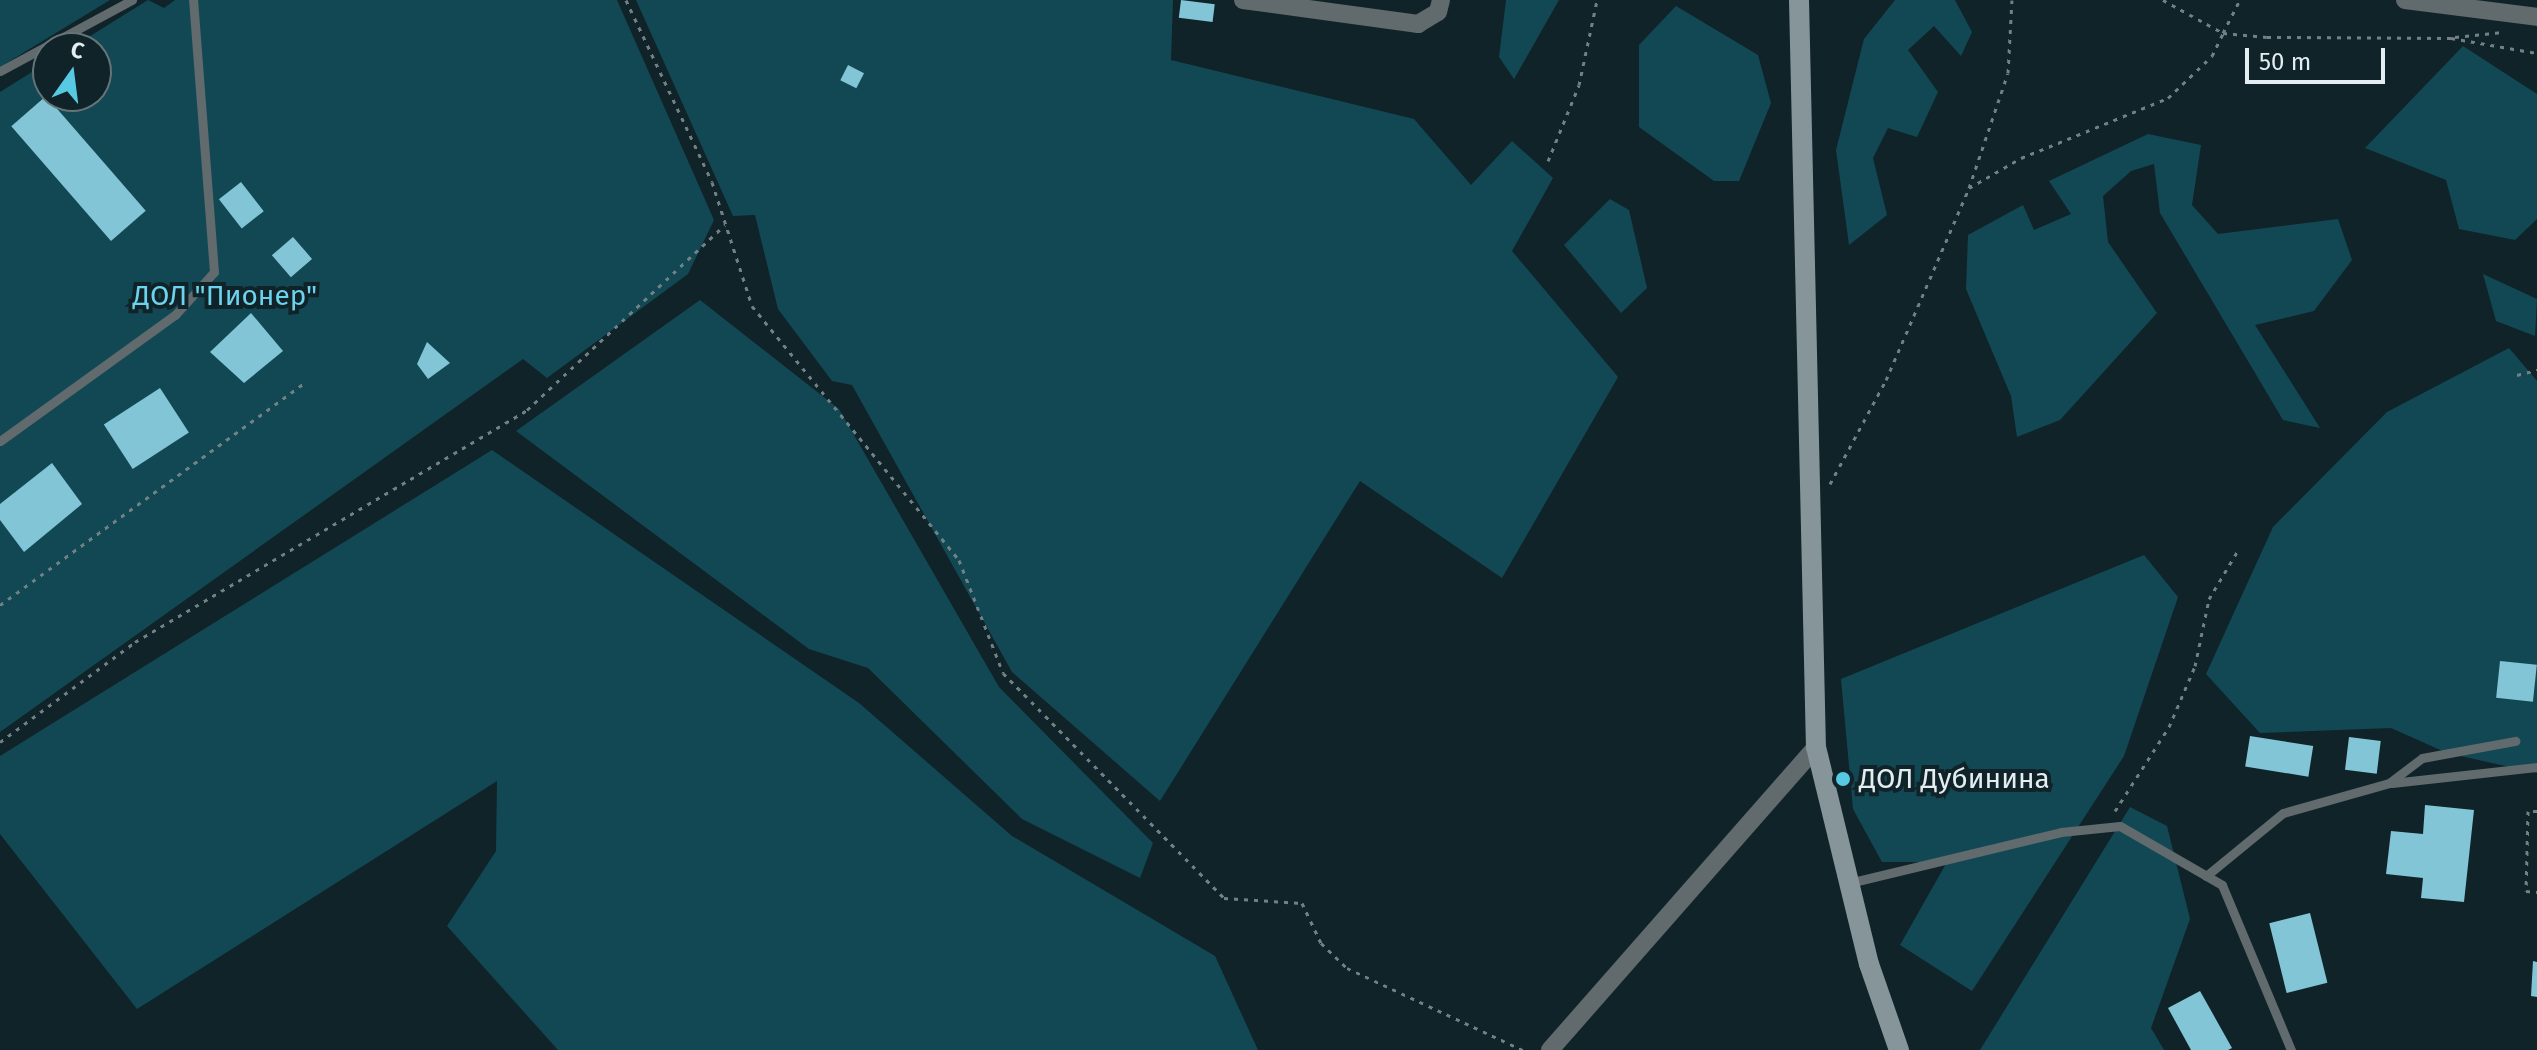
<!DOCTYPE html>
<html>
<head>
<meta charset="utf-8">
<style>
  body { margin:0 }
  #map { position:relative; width:2537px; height:1050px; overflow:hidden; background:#102328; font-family:"Fira Sans",sans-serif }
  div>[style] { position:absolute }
  .green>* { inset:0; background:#124854 }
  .building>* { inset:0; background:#81c5d6; transform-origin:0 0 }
  .path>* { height:3px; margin-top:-1.5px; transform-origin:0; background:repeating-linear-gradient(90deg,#718185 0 4px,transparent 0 10px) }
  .lane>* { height:9px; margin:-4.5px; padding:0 4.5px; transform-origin:4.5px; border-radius:4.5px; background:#616a6d }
  .street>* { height:18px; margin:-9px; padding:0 9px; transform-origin:9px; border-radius:9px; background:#616a6d }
  .secondary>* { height:20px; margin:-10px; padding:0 10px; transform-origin:10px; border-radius:10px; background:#869599 }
  .dots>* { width:22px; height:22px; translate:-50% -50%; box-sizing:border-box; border:4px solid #102328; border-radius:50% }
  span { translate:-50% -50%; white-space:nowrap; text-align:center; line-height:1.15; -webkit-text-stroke:8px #102328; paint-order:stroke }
  .park-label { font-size:28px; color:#6bd3eb }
  .poi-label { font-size:28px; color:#e2eef1 }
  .left { translate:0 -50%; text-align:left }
  .north { position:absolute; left:32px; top:32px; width:80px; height:80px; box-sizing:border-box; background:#102328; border:2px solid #647478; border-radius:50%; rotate:14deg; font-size:22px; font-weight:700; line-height:32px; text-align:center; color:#e2eef1 }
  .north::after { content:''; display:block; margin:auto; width:28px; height:36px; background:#57c9e2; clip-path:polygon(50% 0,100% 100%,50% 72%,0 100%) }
  .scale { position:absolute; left:2245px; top:48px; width:140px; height:36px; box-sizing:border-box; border:4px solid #e2eef1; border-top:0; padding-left:10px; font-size:24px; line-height:28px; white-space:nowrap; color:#e2eef1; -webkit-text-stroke:6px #102328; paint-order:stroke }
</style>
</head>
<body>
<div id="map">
  <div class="green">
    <i style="clip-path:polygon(0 0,110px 0,0 67px)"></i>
    <i style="clip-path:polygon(148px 0,164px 8px,175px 0,617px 0,714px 220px,688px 274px,547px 378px,523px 359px,0 732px,0 92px,48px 62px,48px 96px,96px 96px,96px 48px,71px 48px)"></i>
    <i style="clip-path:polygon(636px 0,1173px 0,1171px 60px,1414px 119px,1471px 185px,1512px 141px,1553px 178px,1512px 251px,1618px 377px,1502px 578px,1360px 481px,1160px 801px,1012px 672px,852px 385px,832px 381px,778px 309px,755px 215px,733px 216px)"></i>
    <i style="clip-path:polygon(1506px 0,1559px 0,1514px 79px,1499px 57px)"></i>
    <i style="clip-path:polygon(1895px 0,1955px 0,1972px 32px,1961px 56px,1934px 26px,1908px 50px,1938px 92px,1917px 137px,1888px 128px,1873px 158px,1887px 215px,1849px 245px,1836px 150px,1864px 39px)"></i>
    <i style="clip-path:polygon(1676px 6px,1758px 55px,1771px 103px,1739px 181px,1714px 181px,1639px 127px,1639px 45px)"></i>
    <i style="clip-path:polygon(2463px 46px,2537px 94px,2537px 219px,2515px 240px,2459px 229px,2446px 180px,2365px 148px)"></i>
    <i style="clip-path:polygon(2148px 134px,2201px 145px,2192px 205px,2218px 234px,2338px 219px,2352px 260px,2314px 311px,2255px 325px,2320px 428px,2283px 420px,2160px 213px,2154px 164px,2131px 171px,2103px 196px,2108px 242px,2157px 313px,2060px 420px,2017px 437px,2011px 396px,1966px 289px,1968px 235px,2023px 205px,2034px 230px,2071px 214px,2049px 181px)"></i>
    <i style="clip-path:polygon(1610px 199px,1629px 210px,1647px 288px,1621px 313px,1564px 245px)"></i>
    <i style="clip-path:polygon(2483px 274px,2537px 299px,2535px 336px,2496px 321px)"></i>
    <i style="clip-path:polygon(700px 300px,839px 409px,999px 687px,1153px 843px,1140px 878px,1022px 819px,868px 668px,809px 649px,516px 431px)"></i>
    <i style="clip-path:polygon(2509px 348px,2537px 381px,2537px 773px,2447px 753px,2391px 728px,2260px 733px,2206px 674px,2273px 527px,2387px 412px)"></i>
    <i style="clip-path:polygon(492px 450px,859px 703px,1012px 836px,1215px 956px,1258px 1050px,558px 1050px,447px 926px,496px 851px,497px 781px,137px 1009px,0 834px,0 756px)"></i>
    <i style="clip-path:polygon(2144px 555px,2178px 597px,2124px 756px,1972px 991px,1900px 945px,1947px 862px,1882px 862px,1853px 809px,1841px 679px)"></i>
    <i style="clip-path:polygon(2130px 807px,2167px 826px,2190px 919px,2151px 1028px,2164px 1050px,1980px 1050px)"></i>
  </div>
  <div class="building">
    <i style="left:1181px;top:0;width:34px;height:18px;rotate:7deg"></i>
    <i style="left:848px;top:65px;width:18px;height:17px;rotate:27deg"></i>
    <i style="left:46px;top:96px;width:152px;height:46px;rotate:49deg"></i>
    <i style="left:241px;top:182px;width:37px;height:28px;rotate:52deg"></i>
    <i style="left:293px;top:237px;width:29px;height:28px;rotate:49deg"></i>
    <i style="clip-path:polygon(251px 313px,283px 351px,244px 383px,210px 352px)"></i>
    <i style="clip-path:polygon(427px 342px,450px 363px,428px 379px,417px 364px)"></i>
    <i style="left:160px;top:388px;width:53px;height:67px;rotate:57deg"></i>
    <i style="clip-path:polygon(52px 463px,82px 504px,24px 552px,0 520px,0 504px)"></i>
    <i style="left:2500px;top:661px;width:37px;height:37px;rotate:6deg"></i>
    <i style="left:2250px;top:736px;width:64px;height:31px;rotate:9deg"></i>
    <i style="left:2349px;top:737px;width:32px;height:33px;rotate:7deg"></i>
    <i style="clip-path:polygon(2425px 805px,2474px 810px,2464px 902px,2421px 898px,2423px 878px,2386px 874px,2391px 831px,2423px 834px)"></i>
    <i style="left:2310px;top:913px;width:72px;height:42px;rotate:76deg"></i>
    <i style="clip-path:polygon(2533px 961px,2537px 962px,2537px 997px,2531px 996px)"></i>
    <i style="clip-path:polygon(2200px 991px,2232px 1048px,2228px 1050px,2191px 1050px,2168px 1008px)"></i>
  </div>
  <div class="path">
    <i style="left:626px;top:0;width:201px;rotate:64.7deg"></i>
    <i style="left:712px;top:182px;width:130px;rotate:72.1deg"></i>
    <i style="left:752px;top:306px;width:328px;rotate:50.8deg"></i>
    <i style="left:959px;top:560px;width:121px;rotate:68.7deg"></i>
    <i style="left:1003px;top:673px;width:315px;rotate:45.5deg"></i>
    <i style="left:1224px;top:898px;width:78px;rotate:3.7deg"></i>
    <i style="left:1302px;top:903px;width:44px;rotate:64.6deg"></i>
    <i style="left:1321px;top:943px;width:36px;rotate:44deg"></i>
    <i style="left:1347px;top:968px;width:194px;rotate:25deg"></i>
    <i style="left:2163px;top:0;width:68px;rotate:28.8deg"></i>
    <i style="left:2223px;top:33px;width:37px;rotate:-63deg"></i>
    <i style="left:2267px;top:37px;width:184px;rotate:0.3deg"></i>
    <i style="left:2451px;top:38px;width:87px;rotate:9.9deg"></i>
    <i style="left:2455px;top:37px;width:48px;rotate:-5.9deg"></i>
    <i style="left:1548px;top:161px;width:82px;rotate:-67.8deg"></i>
    <i style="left:1579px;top:85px;width:87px;rotate:-78deg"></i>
    <i style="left:1969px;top:188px;width:121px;rotate:-71.3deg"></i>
    <i style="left:2008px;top:73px;width:73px;rotate:-86.9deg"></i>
    <i style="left:2517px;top:375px;width:21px;rotate:-14deg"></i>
    <i style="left:1830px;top:484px;width:118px;rotate:-61.7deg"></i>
    <i style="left:1886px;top:380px;width:209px;rotate:-66.6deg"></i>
    <i style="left:1969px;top:188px;width:60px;rotate:-30deg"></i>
    <i style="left:2021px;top:158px;width:159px;rotate:-22.2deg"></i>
    <i style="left:2168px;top:98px;width:61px;rotate:-43.7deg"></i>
    <i style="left:2212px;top:56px;width:25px;rotate:-64deg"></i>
    <i style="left:2223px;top:33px;width:44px;rotate:5.2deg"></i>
    <i style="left:0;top:605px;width:375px;rotate:-36.1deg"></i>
    <i style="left:0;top:742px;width:168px;rotate:-36.5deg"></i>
    <i style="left:135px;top:642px;width:456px;rotate:-30.6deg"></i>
    <i style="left:527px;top:410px;width:271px;rotate:-43.1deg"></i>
    <i style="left:2115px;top:811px;width:100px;rotate:-57.3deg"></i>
    <i style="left:2169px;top:727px;width:66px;rotate:-66.9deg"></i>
    <i style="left:2195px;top:666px;width:68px;rotate:-78.2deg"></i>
    <i style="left:2209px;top:599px;width:55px;rotate:-59.2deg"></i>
    <i style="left:2537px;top:811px;width:9px;rotate:180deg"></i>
    <i style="left:2528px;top:811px;width:80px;rotate:91.4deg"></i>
    <i style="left:2526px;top:891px;width:11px;rotate:5deg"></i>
  </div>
  <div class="lane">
    <i style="left:0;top:71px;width:150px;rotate:-28.3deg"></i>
    <i style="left:0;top:441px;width:216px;rotate:-35.8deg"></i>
    <i style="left:175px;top:315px;width:58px;rotate:-47.8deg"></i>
    <i style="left:214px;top:272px;width:273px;rotate:-94.4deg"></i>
    <i style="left:2392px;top:783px;width:146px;rotate:-6.3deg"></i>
    <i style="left:2206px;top:876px;width:99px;rotate:-39.3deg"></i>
    <i style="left:2283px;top:813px;width:110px;rotate:-15.8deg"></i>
    <i style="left:2389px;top:783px;width:41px;rotate:-37.1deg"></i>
    <i style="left:2422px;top:758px;width:95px;rotate:-10.4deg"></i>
    <i style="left:1849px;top:883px;width:218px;rotate:-13.5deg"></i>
    <i style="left:2061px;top:832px;width:59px;rotate:-5.8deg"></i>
    <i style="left:2120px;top:826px;width:118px;rotate:30deg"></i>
    <i style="left:2222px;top:885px;width:179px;rotate:67.3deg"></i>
  </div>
  <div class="street">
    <i style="left:1243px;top:0;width:177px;rotate:7.8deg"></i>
    <i style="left:1418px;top:24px;width:23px;rotate:-31deg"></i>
    <i style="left:1438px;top:12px;width:12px;rotate:-76deg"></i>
    <i style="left:2405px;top:0;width:133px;rotate:7.3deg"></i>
    <i style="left:1550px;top:1050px;width:403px;rotate:-48.7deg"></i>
  </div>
  <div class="secondary">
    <i style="left:1799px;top:0;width:747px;rotate:88.7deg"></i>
    <i style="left:1816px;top:747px;width:223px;rotate:76.3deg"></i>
    <i style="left:1869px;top:964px;width:91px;rotate:70.8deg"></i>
  </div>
  <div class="dots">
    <i style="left:1843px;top:779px;background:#57c9e2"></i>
  </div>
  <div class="park-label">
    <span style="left:225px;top:296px">ДОЛ "Пионер"</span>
  </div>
  <div class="poi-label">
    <span class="left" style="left:1859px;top:779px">ДОЛ Дубинина</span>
  </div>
  <div class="north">С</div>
  <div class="scale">50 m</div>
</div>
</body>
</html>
